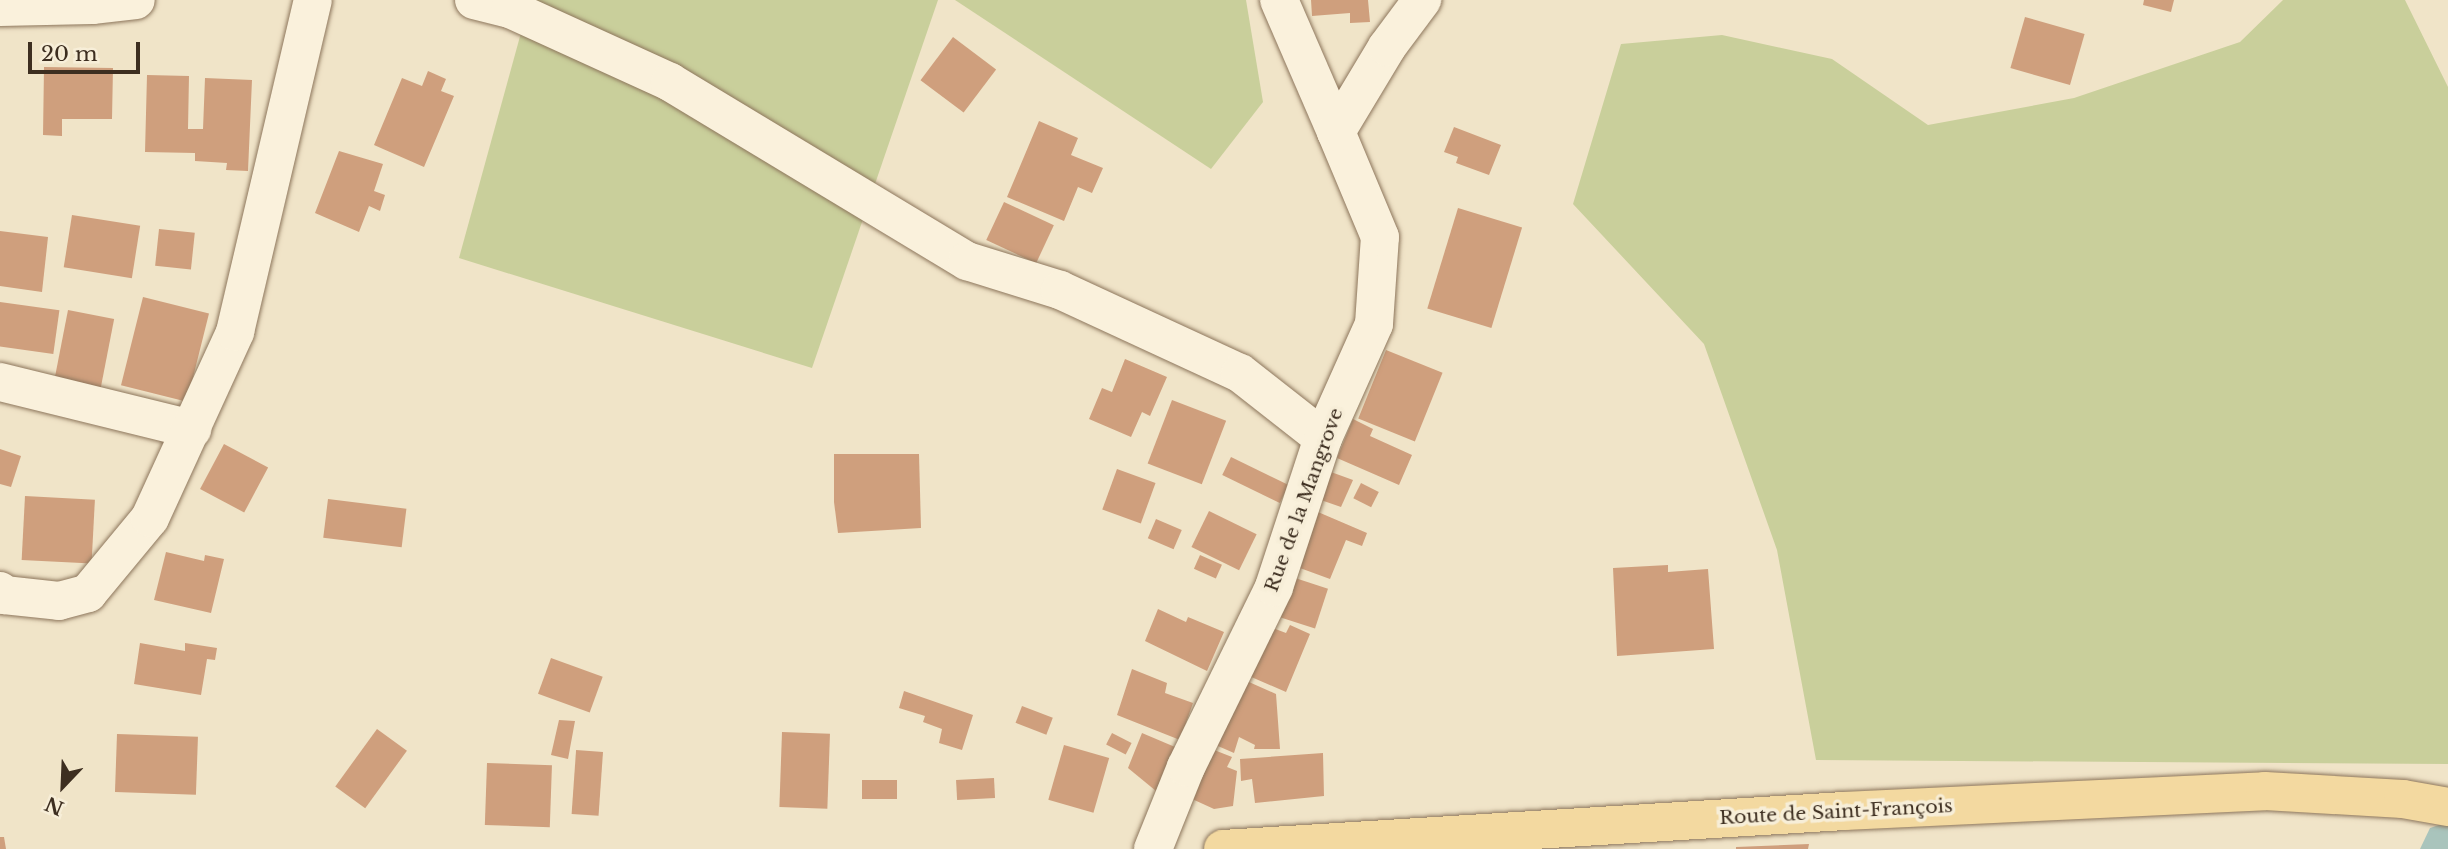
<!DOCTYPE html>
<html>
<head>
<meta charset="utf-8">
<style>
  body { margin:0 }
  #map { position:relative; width:2448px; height:849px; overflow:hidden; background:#f0e4c8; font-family:"Libre Baskerville",serif }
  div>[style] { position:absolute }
  .green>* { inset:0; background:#c9cf9b }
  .water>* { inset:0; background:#a9c4bc }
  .building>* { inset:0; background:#cf9f7d; transform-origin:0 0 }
  .roads { filter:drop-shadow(0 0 2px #8d765c) drop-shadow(0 0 2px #8d765c) }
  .minor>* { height:38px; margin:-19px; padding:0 19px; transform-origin:19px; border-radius:19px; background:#faf1dc }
  .primary>* { height:38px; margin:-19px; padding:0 19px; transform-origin:19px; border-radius:19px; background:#f3d9a0 }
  span { translate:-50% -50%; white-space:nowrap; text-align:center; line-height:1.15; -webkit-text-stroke:7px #f7eed8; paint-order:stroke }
  .street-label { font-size:19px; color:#3d2e20 }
  .north { position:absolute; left:28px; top:751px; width:70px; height:70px; -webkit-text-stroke:5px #f7eed8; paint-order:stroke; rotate:203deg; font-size:19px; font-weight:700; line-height:28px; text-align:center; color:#3d2e20 }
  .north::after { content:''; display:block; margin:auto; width:24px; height:32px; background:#3d2e20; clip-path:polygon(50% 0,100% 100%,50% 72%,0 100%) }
  .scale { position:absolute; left:28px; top:42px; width:112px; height:32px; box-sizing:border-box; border:4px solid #3d2e20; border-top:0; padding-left:9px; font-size:21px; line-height:24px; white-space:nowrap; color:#3d2e20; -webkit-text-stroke:5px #f7eed8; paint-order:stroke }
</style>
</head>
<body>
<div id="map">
  <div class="green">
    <i style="clip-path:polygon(530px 0,938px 0,812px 368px,459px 258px)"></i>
    <i style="clip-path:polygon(955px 0,1246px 0,1263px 102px,1211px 169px)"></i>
    <i style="clip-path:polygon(2283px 0,2405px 0,2448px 87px,2448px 764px,1816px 760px,1777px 550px,1704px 344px,1573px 204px,1621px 44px,1722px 35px,1832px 59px,1928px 125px,2074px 98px,2240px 42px)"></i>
  </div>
  <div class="water">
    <i style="clip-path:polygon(2448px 822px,2448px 849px,2420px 849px,2430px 828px)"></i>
  </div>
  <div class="building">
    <i style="clip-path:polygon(1311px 0,1368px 0,1370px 22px,1350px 23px,1350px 13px,1312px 16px)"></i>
    <i style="clip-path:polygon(2144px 0,2174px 0,2171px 12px,2143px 5px)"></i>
    <i style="left:2025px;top:17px;width:62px;height:53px;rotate:16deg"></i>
    <i style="left:953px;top:37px;width:54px;height:54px;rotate:37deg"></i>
    <i style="clip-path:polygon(44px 67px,113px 68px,112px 119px,62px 119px,62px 136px,43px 135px)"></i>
    <i style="clip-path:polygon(428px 71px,446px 79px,441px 91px,454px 96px,424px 167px,374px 145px,402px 78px,422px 86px)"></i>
    <i style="clip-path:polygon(147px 75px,189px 76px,188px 129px,203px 129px,205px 78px,252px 80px,248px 171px,226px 170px,227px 163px,195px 161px,195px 153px,145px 152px)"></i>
    <i style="clip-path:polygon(1039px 121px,1078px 138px,1071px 155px,1103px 168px,1092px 193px,1078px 187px,1064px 221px,1007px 197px)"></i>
    <i style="clip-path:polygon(1454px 127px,1501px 145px,1489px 175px,1456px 163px,1458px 157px,1444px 152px)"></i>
    <i style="clip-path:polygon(339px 151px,383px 164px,374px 191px,385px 195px,380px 211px,369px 206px,359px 232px,315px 213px)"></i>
    <i style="left:1004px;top:202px;width:55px;height:42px;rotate:25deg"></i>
    <i style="left:1458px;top:208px;width:67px;height:105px;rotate:17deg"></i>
    <i style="left:72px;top:215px;width:69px;height:53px;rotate:9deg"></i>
    <i style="left:159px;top:229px;width:36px;height:37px;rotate:6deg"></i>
    <i style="clip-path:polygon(0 231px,48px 237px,42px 292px,0 286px)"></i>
    <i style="left:143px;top:297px;width:68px;height:91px;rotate:14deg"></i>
    <i style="left:0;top:302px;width:60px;height:44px;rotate:8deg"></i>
    <i style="left:68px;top:310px;width:47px;height:76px;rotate:11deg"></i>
    <i style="left:1386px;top:350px;width:61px;height:74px;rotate:22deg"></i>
    <i style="clip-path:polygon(1125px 359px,1167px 377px,1150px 416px,1142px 412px,1131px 437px,1089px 419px,1102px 388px,1112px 392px)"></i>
    <i style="left:1172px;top:400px;width:58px;height:68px;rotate:21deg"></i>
    <i style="clip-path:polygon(1353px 419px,1373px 429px,1370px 436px,1412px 455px,1399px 485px,1337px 458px)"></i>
    <i style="left:224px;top:444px;width:50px;height:51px;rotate:28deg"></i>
    <i style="clip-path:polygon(0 449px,21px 456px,11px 487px,0 484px)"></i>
    <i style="clip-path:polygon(834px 454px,919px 454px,921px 528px,838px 533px,834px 502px)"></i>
    <i style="left:1231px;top:457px;width:64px;height:20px;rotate:26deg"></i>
    <i style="left:1117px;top:469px;width:41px;height:43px;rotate:20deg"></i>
    <i style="clip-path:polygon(1331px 472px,1353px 480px,1341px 507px,1318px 499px)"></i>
    <i style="left:1361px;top:483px;width:20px;height:17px;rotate:27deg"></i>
    <i style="left:25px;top:496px;width:70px;height:64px;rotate:3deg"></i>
    <i style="left:328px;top:499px;width:79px;height:39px;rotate:7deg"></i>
    <i style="clip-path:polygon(1311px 509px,1367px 533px,1362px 546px,1346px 540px,1330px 579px,1289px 564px)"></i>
    <i style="left:1209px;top:511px;width:53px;height:40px;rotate:26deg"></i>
    <i style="left:1156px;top:519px;width:28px;height:21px;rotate:23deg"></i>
    <i style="clip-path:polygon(166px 552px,204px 561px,205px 555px,224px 559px,211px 613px,154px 600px)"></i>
    <i style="left:1200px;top:555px;width:24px;height:15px;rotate:24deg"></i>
    <i style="clip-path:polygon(1668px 565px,1668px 572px,1708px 569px,1714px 649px,1617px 656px,1613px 568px)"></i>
    <i style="left:1289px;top:576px;width:41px;height:42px;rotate:18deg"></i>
    <i style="clip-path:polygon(1158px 609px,1186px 622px,1188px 617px,1224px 632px,1207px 671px,1145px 641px)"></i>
    <i style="clip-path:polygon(1290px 625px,1310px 634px,1286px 692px,1249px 676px,1270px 627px,1286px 633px)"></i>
    <i style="clip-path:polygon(140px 643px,185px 651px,185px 643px,217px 648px,215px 660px,207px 659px,201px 695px,134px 684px)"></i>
    <i style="left:551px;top:658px;width:55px;height:38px;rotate:20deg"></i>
    <i style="clip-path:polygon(1132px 669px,1167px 683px,1165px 693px,1193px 703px,1180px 740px,1117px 715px)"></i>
    <i style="clip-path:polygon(1240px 678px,1276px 694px,1280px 749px,1254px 749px,1255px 745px,1239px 737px,1234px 753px,1211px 743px)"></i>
    <i style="clip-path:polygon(904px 691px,973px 715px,962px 750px,939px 743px,942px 729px,923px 722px,925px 716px,899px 708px)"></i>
    <i style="left:1022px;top:706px;width:33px;height:18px;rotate:21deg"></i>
    <i style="clip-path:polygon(559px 720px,575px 721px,568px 759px,551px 755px)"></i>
    <i style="left:377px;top:729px;width:37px;height:71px;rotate:36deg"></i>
    <i style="left:782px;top:732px;width:48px;height:75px;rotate:2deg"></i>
    <i style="left:1112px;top:733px;width:22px;height:13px;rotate:27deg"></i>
    <i style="clip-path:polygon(1142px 733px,1175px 747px,1156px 791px,1128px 768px)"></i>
    <i style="left:117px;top:734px;width:81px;height:58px;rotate:2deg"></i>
    <i style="left:1064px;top:745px;width:47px;height:57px;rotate:16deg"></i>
    <i style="clip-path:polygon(1204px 746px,1232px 757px,1227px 767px,1237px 771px,1233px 806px,1214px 809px,1179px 793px)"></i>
    <i style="left:603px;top:752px;width:64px;height:27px;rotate:94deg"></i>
    <i style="clip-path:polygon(1323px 753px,1324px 796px,1255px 803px,1252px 779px,1241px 781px,1240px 759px)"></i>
    <i style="left:487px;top:763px;width:65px;height:62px;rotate:2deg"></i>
    <i style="left:994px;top:778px;width:20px;height:38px;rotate:87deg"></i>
    <i style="left:862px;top:780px;width:35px;height:19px"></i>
    <i style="clip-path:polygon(0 837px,4px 837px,6px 849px,0 849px)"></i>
    <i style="clip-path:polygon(1809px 844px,1808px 849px,1736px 849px,1736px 847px)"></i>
  </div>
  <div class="roads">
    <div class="minor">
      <i style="left:474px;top:0;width:37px;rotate:14deg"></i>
      <i style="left:510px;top:9px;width:176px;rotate:24.5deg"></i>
      <i style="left:670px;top:82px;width:347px;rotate:31.1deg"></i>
      <i style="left:967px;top:261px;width:97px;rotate:17.3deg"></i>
      <i style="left:1060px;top:290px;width:198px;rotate:24.8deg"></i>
      <i style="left:1240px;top:373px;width:105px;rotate:38.1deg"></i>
      <i style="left:1279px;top:0;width:144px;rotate:66.6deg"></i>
      <i style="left:0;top:7px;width:92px;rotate:-1.2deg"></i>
      <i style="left:92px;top:5px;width:44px;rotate:-6.5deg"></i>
      <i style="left:0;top:382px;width:198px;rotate:13.8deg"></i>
      <i style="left:0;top:591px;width:6px;rotate:45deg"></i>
      <i style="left:4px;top:595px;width:55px;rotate:6.2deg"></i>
      <i style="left:59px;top:601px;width:30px;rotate:-15deg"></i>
      <i style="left:88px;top:593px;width:97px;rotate:-50.4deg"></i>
      <i style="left:150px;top:518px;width:205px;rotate:-65.4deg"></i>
      <i style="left:235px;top:332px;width:341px;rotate:-76.8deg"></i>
      <i style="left:1153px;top:849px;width:88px;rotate:-68.1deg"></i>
      <i style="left:1186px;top:767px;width:200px;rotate:-63.9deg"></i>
      <i style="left:1274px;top:587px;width:157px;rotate:-71.8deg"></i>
      <i style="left:1323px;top:438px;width:125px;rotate:-65.9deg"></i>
      <i style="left:1374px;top:324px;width:87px;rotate:-86.1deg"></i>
      <i style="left:1380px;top:237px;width:114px;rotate:-112.7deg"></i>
      <i style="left:1336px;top:132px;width:99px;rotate:-59deg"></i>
      <i style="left:1387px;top:47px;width:59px;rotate:-53.3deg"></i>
    </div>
    <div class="primary">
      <i style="left:1223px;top:849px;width:622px;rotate:-3.5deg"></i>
      <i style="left:1844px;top:811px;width:421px;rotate:-2.7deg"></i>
      <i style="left:2265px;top:791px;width:138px;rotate:3.3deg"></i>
      <i style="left:2403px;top:799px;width:46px;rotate:10.1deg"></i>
    </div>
  </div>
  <div class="street-label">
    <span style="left:1304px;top:500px;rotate:-70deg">Rue de la Mangrove</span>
    <span style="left:1836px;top:812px;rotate:-3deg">Route de Saint-François</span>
  </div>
  <div class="north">N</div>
  <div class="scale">20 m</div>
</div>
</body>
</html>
